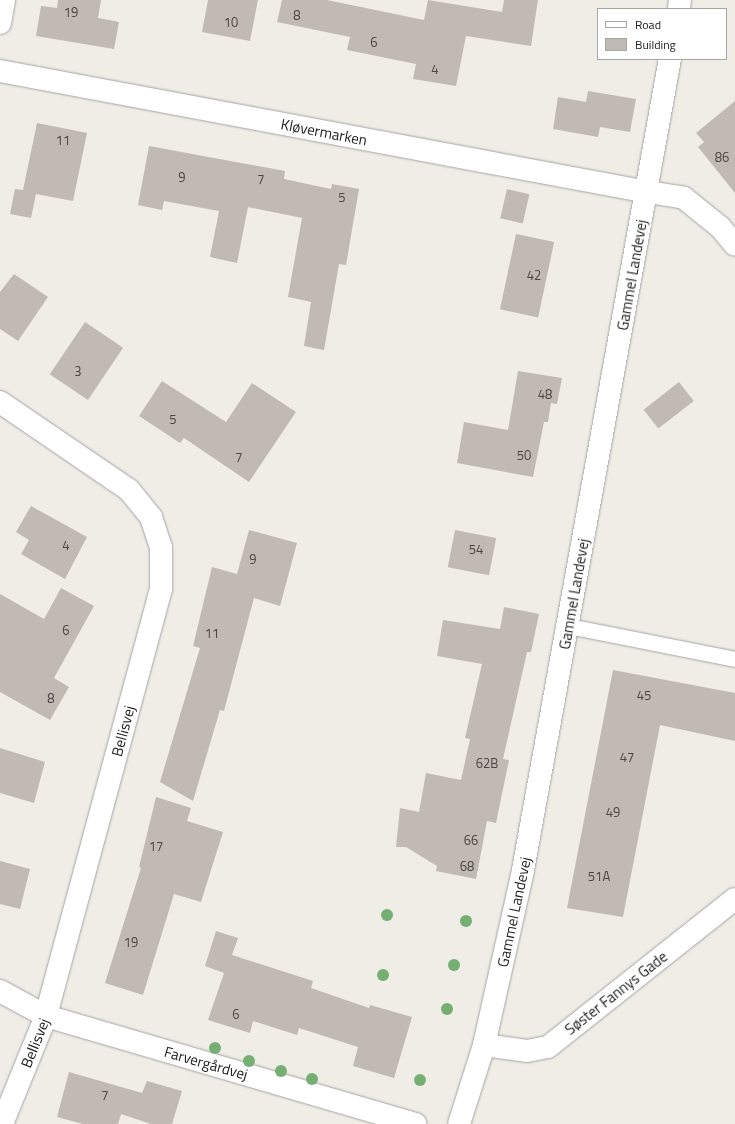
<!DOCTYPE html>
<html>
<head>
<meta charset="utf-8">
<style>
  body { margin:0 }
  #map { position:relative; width:735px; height:1124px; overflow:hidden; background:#f0ede7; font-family:"Titillium Web",sans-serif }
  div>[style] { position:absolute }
  .building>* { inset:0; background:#c1b9b4; transform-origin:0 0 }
  .roads { filter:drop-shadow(0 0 1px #a4a4a4) drop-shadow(0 0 1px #a4a4a4) }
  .service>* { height:15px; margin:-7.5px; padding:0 7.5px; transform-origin:7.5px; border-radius:7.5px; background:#fff }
  .minor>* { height:22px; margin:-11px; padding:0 11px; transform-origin:11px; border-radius:11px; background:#fff }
  .tertiary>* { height:22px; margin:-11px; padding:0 11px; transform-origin:11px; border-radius:11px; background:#fff }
  .trees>* { width:12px; height:12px; margin:-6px; border-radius:50%; background:#75af74 }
  span { translate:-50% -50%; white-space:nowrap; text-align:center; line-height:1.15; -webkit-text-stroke:3px #fff; paint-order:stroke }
  .number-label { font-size:13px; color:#484645 }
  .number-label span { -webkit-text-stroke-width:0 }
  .street-label { font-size:15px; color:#202020 }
  .legend { position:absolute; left:597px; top:8px; width:130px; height:52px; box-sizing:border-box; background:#fff; border:1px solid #a6a6a6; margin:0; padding:5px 7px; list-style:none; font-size:12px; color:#202020 }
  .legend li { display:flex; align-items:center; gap:8px; height:20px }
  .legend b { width:20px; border:1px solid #a6a6a6 }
</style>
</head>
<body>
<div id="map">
  <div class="building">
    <i style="clip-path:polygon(58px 0,101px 0,98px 18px,119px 22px,114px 49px,36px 36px,41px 6px,57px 8px)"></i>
    <i style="clip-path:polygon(208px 0,258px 0,250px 41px,202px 32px)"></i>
    <i style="clip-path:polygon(282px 0,327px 0,424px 20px,428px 0,502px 12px,504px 0,538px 0,531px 46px,466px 36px,456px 86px,413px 79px,416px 64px,347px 50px,350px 37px,277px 22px)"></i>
    <i style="clip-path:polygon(588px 91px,636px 99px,630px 132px,600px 127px,598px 137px,553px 129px,558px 97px,586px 102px)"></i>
    <i style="clip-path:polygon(735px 101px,735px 193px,698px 147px,704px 142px,696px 133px)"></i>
    <i style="clip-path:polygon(37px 123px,87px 133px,73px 201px,36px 194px,31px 218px,10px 214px,15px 189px,23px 190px)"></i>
    <i style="clip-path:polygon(149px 146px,285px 171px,284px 179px,331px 189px,332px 184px,359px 189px,346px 265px,339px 264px,324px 350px,304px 346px,311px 302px,288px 297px,302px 218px,248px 207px,237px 263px,210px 257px,219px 211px,164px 201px,162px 210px,138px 205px)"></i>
    <i style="left:507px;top:189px;width:23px;height:30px;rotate:13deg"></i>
    <i style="left:516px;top:234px;width:39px;height:77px;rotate:12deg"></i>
    <i style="clip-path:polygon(14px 274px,48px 297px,18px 341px,0 329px,0 292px)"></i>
    <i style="left:85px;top:322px;width:46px;height:63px;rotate:34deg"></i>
    <i style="clip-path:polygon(518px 371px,562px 378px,557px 404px,551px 403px,548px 422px,544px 422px,533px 477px,457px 463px,464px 422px,508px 430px)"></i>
    <i style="clip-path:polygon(162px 381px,226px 422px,252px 383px,296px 412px,249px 482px,184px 438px,180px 443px,139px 416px)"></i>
    <i style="left:679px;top:382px;width:24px;height:45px;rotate:52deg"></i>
    <i style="clip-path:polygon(31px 506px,87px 537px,65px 579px,21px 554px,29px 540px,16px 532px)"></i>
    <i style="clip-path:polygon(249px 530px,297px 543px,280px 606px,254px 598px,224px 711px,220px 710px,193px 801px,160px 782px,200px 648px,193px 646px,212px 567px,237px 574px)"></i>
    <i style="left:455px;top:530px;width:42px;height:38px;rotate:11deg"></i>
    <i style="clip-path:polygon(61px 588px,94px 606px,54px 678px,69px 687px,50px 720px,0 692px,0 594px,44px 619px)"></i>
    <i style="clip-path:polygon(504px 607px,539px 614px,531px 652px,527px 652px,503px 759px,509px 760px,496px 823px,487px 821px,476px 879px,436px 871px,437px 866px,406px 847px,396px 847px,400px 808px,419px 812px,426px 773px,461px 780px,470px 739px,465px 738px,482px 664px,437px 656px,443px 620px,500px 629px)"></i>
    <i style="clip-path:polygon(613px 670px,735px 693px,735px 741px,660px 725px,623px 917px,567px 908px)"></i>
    <i style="clip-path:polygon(0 748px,45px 762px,34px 803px,0 793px)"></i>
    <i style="clip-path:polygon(156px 797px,191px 808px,187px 821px,223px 832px,201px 902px,174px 894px,143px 995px,105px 983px,141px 868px,139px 867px)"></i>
    <i style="clip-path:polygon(0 861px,30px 869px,20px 909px,0 904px)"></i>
    <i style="clip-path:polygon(216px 931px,238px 938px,232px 955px,313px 981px,311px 988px,369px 1008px,370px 1005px,412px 1017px,394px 1078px,353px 1066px,358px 1047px,299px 1028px,297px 1035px,253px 1021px,250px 1033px,208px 1020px,224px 973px,205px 966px)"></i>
    <i style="clip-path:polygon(69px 1072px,142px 1093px,147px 1081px,182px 1091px,172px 1124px,151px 1124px,121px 1114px,118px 1124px,83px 1124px,57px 1117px)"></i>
  </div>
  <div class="roads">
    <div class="service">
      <i style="left:569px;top:626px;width:169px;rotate:11.2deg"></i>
    </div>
    <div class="minor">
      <i style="left:0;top:23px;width:23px;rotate:-80deg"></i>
      <i style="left:0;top:71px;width:659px;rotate:10.58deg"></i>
      <i style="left:0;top:402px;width:156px;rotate:34.3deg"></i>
      <i style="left:129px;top:490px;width:35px;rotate:51deg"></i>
      <i style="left:151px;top:517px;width:32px;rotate:72deg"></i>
      <i style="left:161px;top:547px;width:42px;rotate:90deg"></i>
      <i style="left:161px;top:589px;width:442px;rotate:105.1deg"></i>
      <i style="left:46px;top:1016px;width:117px;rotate:112.2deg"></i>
      <i style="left:0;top:991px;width:52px;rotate:28.5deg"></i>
      <i style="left:46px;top:1016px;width:385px;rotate:16.3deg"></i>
      <i style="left:484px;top:1045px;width:43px;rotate:7.9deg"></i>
      <i style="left:527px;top:1051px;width:21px;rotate:-11deg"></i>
      <i style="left:548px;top:1047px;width:238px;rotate:-38.4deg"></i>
    </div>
    <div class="tertiary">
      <i style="left:679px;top:9px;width:9px;rotate:-84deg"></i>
      <i style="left:648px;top:192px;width:36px;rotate:9deg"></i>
      <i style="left:684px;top:198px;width:46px;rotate:38.9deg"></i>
      <i style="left:720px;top:227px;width:23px;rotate:50deg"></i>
      <i style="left:459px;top:1124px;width:83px;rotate:-72.4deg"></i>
      <i style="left:484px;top:1045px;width:179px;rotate:-77.4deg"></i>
      <i style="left:523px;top:870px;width:824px;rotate:-79.73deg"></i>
    </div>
  </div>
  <div class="trees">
    <i style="left:387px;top:915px"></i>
    <i style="left:466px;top:921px"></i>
    <i style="left:454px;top:965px"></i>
    <i style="left:383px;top:975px"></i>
    <i style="left:447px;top:1009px"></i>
    <i style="left:215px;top:1048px"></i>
    <i style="left:249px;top:1061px"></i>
    <i style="left:281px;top:1071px"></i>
    <i style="left:312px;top:1079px"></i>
    <i style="left:420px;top:1080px"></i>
  </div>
  <div class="number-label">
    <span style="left:71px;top:12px">19</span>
    <span style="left:297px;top:15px">8</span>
    <span style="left:231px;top:22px">10</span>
    <span style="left:374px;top:42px">6</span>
    <span style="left:435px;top:69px">4</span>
    <span style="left:63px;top:140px">11</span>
    <span style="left:722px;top:157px">86</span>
    <span style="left:182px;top:177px">9</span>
    <span style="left:261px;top:179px">7</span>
    <span style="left:342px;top:197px">5</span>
    <span style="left:534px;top:275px">42</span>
    <span style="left:78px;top:371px">3</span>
    <span style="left:545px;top:394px">48</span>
    <span style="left:173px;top:419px">5</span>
    <span style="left:524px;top:455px">50</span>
    <span style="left:239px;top:457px">7</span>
    <span style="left:66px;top:545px">4</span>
    <span style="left:476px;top:549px">54</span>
    <span style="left:253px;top:559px">9</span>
    <span style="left:66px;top:630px">6</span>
    <span style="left:212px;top:633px">11</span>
    <span style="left:644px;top:695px">45</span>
    <span style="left:51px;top:698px">8</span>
    <span style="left:627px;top:757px">47</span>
    <span style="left:487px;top:763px">62B</span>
    <span style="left:613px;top:812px">49</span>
    <span style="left:471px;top:840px">66</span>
    <span style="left:156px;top:846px">17</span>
    <span style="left:467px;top:866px">68</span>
    <span style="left:599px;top:876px">51A</span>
    <span style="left:131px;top:942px">19</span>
    <span style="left:236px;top:1014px">6</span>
    <span style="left:105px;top:1095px">7</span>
  </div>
  <div class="street-label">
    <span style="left:324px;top:132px;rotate:11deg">Kløvermarken</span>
    <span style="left:632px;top:275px;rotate:-80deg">Gammel Landevej</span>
    <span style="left:574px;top:594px;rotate:-80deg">Gammel Landevej</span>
    <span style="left:123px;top:731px;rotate:-75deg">Bellisvej</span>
    <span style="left:514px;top:912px;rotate:-78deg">Gammel Landevej</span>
    <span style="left:616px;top:993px;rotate:-38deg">Søster Fannys Gade</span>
    <span style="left:35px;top:1043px;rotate:-68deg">Bellisvej</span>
    <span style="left:206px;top:1063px;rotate:16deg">Farvergårdvej</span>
  </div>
  <ul class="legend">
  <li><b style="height:5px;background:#fff"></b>Road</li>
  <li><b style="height:11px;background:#c1b9b4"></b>Building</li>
  </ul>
</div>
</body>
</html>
